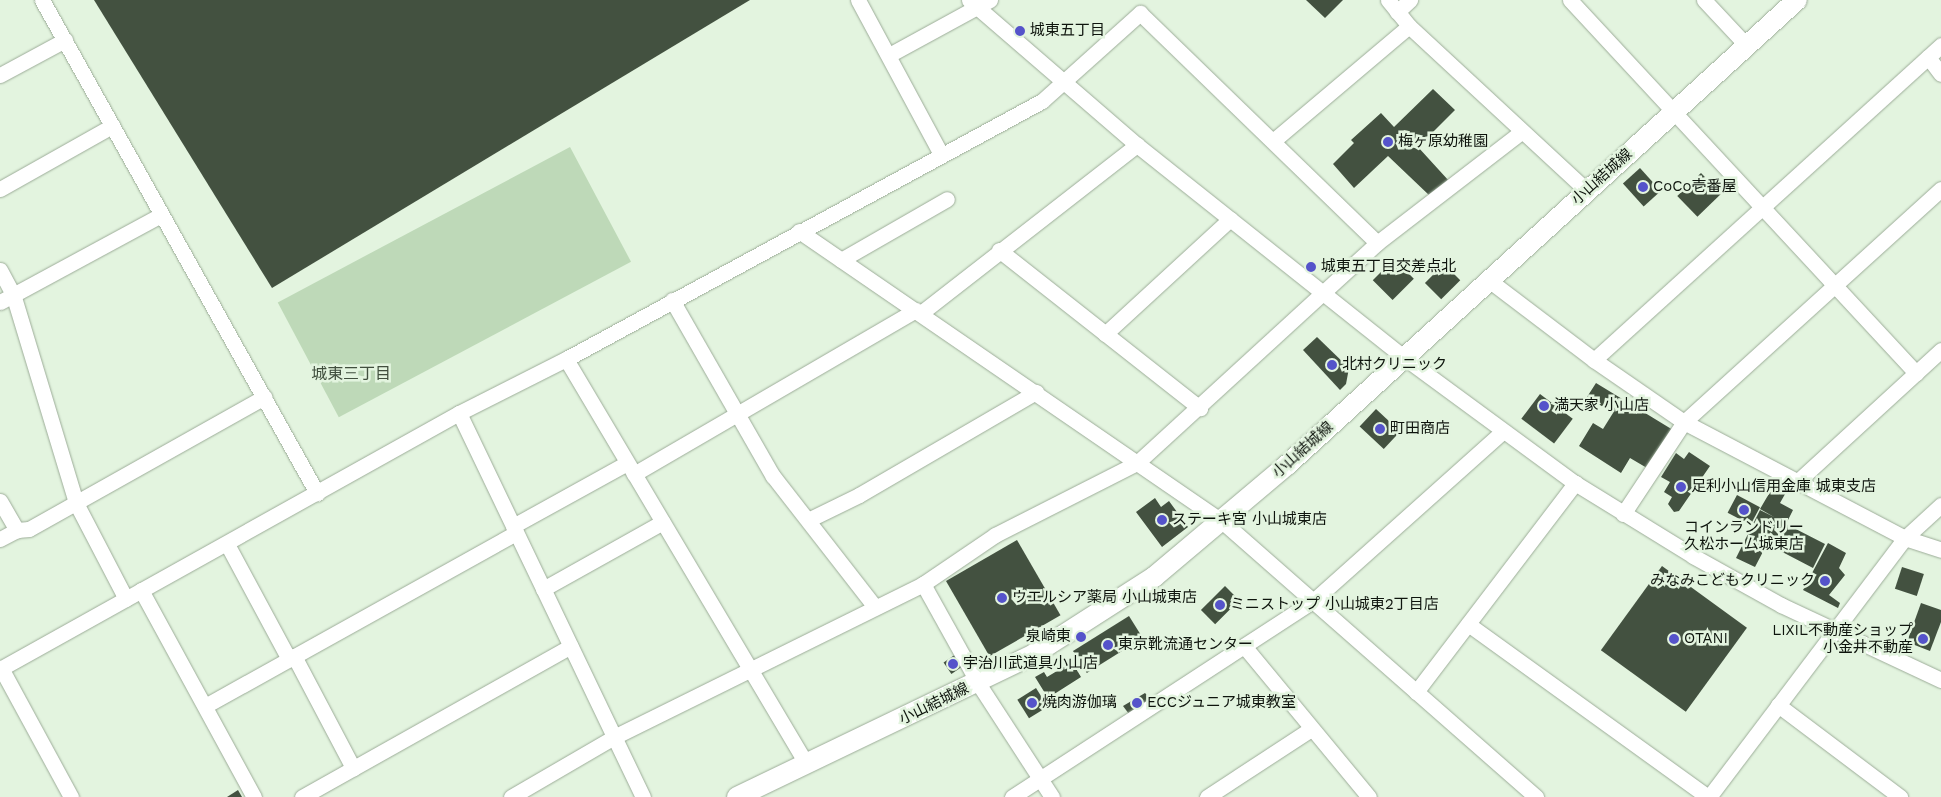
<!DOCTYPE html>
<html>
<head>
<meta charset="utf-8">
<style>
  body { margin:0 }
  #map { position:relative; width:1941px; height:797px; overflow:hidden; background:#e3f4df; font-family:"Work Sans","Noto Sans JP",sans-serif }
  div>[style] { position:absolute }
  .green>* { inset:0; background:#bed9b8; transform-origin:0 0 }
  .building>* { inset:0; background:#435140; transform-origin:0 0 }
  .roads { filter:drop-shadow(0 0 1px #9cac98) drop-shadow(0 0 1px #9cac98) }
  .minor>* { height:15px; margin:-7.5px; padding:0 7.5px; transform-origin:7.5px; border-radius:7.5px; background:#fff }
  .major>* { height:20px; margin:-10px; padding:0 10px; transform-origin:10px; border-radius:10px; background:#fff }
  .dots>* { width:14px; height:14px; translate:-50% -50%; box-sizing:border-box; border:2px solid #e3f4df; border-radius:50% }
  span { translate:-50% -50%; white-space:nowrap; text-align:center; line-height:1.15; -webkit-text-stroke:5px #e3f4df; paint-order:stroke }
  .poi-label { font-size:15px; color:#0e140d }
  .left { translate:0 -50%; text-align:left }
  .right { translate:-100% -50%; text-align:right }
  .street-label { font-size:15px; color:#0e140d }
  .neighbourhood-label { font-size:16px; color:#414f3e }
</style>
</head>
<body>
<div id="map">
  <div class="green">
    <i style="left:570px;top:147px;width:130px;height:331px;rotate:62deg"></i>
  </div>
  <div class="building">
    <i style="clip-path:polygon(94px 0,750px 0,272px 288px)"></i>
    <i style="clip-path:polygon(1306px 0,1343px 0,1325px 18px)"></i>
    <i style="clip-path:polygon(1433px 89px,1455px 110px,1418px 147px,1449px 181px,1430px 196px,1388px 156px,1354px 188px,1333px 164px,1354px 143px,1351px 140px,1381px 113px,1394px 127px)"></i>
    <i style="left:1640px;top:168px;width:31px;height:23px;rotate:48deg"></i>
    <i style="left:1701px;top:173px;width:29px;height:33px;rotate:46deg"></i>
    <i style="left:1394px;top:259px;width:28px;height:30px;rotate:45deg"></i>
    <i style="left:1444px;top:264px;width:23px;height:27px;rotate:45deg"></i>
    <i style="clip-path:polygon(1317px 337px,1349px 368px,1346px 384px,1340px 390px,1303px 350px)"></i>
    <i style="clip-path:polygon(1596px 383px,1673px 430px,1647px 468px,1630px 458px,1621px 473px,1579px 446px,1593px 423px,1603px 429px,1613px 413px,1587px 397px)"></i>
    <i style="left:1540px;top:394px;width:41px;height:31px;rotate:37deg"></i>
    <i style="left:1376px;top:409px;width:33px;height:24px;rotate:43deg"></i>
    <i style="clip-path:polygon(1689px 452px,1710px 466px,1679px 511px,1674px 512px,1668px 504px,1672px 497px,1664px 492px,1670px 482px,1661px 477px,1676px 453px,1684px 459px)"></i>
    <i style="clip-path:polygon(1777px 480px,1789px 487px,1780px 503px,1793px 510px,1786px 524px,1825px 544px,1813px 568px,1767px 544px,1755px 567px,1736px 558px,1760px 510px,1774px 517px,1760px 509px)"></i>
    <i style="left:1737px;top:495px;width:26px;height:20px;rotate:28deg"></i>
    <i style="clip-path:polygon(1155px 498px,1161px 507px,1169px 501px,1188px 527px,1162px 547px,1136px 512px)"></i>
    <i style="left:1017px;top:540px;width:87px;height:82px;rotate:60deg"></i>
    <i style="clip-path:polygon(1828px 543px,1846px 553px,1839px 568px,1845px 575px,1829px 595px,1840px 603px,1838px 608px,1803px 590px)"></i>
    <i style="left:1662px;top:566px;width:105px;height:104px;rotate:36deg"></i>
    <i style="left:1902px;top:567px;width:23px;height:23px;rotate:18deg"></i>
    <i style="left:1225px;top:586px;width:20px;height:34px;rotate:45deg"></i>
    <i style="clip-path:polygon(1921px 603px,1941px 610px,1941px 622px,1930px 651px,1907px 642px)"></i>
    <i style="left:1129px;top:616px;width:26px;height:66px;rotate:58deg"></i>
    <i style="left:956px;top:654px;width:14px;height:15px;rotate:56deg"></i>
    <i style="clip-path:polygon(1072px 662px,1081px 677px,1048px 698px,1035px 677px,1044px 672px,1047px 677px)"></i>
    <i style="left:1036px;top:688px;width:22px;height:22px;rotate:58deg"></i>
    <i style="clip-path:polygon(1145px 693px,1151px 700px,1129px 714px,1123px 706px)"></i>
    <i style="clip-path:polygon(238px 790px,242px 797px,227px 797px)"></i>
  </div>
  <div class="roads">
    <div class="minor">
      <i style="left:42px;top:0;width:565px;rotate:60.85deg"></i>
      <i style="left:858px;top:0;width:175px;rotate:61.7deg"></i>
      <i style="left:969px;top:0;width:222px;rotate:40.8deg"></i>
      <i style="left:1137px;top:145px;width:344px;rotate:38.5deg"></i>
      <i style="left:1406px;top:359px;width:210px;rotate:36.3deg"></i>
      <i style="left:1575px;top:483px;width:139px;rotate:31.7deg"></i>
      <i style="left:1693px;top:556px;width:101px;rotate:29.1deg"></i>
      <i style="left:1781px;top:605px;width:177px;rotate:25.1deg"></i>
      <i style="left:1388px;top:0;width:33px;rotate:51deg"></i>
      <i style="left:1409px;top:26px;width:241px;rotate:42.8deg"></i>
      <i style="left:1570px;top:0;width:509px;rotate:47.15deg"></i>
      <i style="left:1704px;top:0;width:63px;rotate:46.9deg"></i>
      <i style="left:1397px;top:12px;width:18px;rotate:-43deg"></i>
      <i style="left:889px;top:55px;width:115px;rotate:-28.6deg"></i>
      <i style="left:1928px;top:57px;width:21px;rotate:53deg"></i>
      <i style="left:0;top:75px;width:74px;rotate:-28.3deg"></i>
      <i style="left:1273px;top:141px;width:178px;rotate:-40.2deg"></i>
      <i style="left:0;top:189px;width:129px;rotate:-29.4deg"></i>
      <i style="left:799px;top:231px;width:514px;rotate:34.46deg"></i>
      <i style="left:1223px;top:522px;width:417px;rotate:41.3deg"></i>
      <i style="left:999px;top:250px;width:256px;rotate:38.2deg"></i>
      <i style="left:841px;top:260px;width:122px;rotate:-29.9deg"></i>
      <i style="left:0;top:270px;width:27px;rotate:62deg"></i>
      <i style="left:13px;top:294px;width:218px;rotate:73.2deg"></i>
      <i style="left:76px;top:503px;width:108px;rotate:62.5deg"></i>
      <i style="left:1490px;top:281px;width:131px;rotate:37.2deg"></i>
      <i style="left:1594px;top:360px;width:109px;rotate:34.6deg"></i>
      <i style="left:1684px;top:422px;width:250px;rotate:27.7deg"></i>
      <i style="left:1905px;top:538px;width:38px;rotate:18deg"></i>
      <i style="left:672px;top:300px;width:203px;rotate:60.2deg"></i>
      <i style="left:773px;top:476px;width:166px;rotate:52.1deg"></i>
      <i style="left:0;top:302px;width:183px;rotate:-28.4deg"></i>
      <i style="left:921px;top:313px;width:274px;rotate:-37.9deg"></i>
      <i style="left:1105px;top:334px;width:170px;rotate:-42.6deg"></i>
      <i style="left:566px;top:359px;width:471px;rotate:59.3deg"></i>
      <i style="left:1594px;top:360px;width:469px;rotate:-42.2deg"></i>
      <i style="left:459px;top:413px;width:426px;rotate:64.4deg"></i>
      <i style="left:634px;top:474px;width:326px;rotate:-30.2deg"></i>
      <i style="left:1798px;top:481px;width:194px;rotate:-42.5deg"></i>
      <i style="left:0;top:501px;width:34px;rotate:60deg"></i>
      <i style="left:1623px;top:514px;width:110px;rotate:-56.5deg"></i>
      <i style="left:1684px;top:422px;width:347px;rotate:-42.2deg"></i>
      <i style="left:808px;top:520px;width:57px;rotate:-26.1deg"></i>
      <i style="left:859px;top:495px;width:205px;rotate:-30.2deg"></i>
      <i style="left:513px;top:526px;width:130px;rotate:-28.9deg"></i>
      <i style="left:0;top:539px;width:19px;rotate:-28deg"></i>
      <i style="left:17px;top:530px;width:12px;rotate:-5deg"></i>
      <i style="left:29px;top:529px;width:270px;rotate:-29.3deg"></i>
      <i style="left:227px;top:544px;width:131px;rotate:61.7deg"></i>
      <i style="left:923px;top:584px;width:113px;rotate:60.9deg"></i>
      <i style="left:978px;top:683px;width:136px;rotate:57deg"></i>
      <i style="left:543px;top:589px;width:137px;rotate:-29.2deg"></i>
      <i style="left:141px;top:590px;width:236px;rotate:61.4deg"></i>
      <i style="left:1468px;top:624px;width:296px;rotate:35.8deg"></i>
      <i style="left:1244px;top:646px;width:196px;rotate:50.4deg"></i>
      <i style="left:294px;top:656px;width:127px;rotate:62.2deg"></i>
      <i style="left:1px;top:668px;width:147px;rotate:61.5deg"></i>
      <i style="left:0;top:669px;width:526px;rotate:-29.15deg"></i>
      <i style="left:459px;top:413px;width:120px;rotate:-26.8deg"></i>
      <i style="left:566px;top:359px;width:541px;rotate:-28.46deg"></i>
      <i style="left:1042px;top:101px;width:132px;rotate:-41.9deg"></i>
      <i style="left:1140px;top:13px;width:330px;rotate:44.1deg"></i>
      <i style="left:1416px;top:692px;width:263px;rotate:-52.7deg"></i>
      <i style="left:1778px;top:705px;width:153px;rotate:37deg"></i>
      <i style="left:205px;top:706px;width:356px;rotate:-29.1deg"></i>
      <i style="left:302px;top:797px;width:308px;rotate:-29.3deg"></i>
      <i style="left:511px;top:797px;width:119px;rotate:-30.2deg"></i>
      <i style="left:614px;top:737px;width:345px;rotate:-26.3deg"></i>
      <i style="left:923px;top:584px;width:87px;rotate:-34.2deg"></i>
      <i style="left:995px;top:535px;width:159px;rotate:-26.9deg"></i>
      <i style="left:1137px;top:463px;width:326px;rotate:-42.5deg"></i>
      <i style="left:1377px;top:243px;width:182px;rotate:-37.6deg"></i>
      <i style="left:1012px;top:797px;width:359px;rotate:-33.1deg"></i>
      <i style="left:1313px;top:601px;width:255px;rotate:-41.8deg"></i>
      <i style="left:1207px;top:797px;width:124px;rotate:-33.2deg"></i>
      <i style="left:1709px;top:797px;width:325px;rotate:-52.9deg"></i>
      <i style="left:1905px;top:538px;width:49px;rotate:-42.5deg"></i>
    </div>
    <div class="major">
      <i style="left:737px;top:797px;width:330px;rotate:-25.7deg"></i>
      <i style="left:1034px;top:654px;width:143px;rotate:-32.7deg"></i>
      <i style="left:1154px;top:577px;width:174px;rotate:-40.1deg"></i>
      <i style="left:1287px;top:465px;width:690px;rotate:-42.36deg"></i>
    </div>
  </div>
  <div class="dots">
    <i style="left:1020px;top:31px;background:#5553ca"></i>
    <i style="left:1388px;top:142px;background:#5553ca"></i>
    <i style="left:1643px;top:187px;background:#5553ca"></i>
    <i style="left:1311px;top:267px;background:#5553ca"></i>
    <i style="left:1332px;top:365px;background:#5553ca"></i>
    <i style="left:1544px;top:406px;background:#5553ca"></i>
    <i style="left:1380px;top:429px;background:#5553ca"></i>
    <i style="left:1681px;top:487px;background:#5553ca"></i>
    <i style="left:1744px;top:510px;background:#5553ca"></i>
    <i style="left:1162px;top:520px;background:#5553ca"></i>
    <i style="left:1825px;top:581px;background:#5553ca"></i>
    <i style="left:1002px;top:598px;background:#5553ca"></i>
    <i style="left:1220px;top:605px;background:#5553ca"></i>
    <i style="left:1081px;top:637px;background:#5553ca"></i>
    <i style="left:1674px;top:639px;background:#5553ca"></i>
    <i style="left:1923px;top:639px;background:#5553ca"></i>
    <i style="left:1108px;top:645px;background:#5553ca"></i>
    <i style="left:953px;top:664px;background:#5553ca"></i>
    <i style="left:1032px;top:703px;background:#5553ca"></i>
    <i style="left:1137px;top:703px;background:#5553ca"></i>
  </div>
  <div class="poi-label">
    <span class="left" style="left:1030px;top:31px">城東五丁目</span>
    <span class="left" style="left:1398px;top:142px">梅ヶ原幼稚園</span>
    <span class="left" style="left:1653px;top:187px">CoCo壱番屋</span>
    <span class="left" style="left:1321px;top:267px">城東五丁目交差点北</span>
    <span class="left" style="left:1342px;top:365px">北村クリニック</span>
    <span class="left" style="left:1554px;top:406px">満天家 小山店</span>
    <span class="left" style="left:1390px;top:429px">町田商店</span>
    <span class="left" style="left:1691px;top:487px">足利小山信用金庫 城東支店</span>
    <span class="left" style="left:1172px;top:520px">ステーキ宮 小山城東店</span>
    <span style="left:1744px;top:536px">コインランドリー<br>久松ホーム城東店</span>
    <span class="right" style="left:1815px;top:581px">みなみこどもクリニック</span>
    <span class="left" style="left:1012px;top:598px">ウエルシア薬局 小山城東店</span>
    <span class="left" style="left:1230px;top:605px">ミニストップ 小山城東2丁目店</span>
    <span class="right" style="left:1913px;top:639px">LIXIL不動産ショップ<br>小金井不動産</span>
    <span class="right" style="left:1071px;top:637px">泉崎東</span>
    <span class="left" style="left:1684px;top:639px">OTANI</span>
    <span class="left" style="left:1118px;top:645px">東京靴流通センター</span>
    <span class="left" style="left:963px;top:664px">宇治川武道具小山店</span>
    <span class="left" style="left:1042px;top:703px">焼肉游伽璃</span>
    <span class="left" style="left:1147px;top:703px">ECCジュニア城東教室</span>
  </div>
  <div class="street-label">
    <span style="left:1602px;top:177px;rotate:-42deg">小山結城線</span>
    <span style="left:1303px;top:450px;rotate:-42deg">小山結城線</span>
    <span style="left:934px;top:704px;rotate:-26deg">小山結城線</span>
  </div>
  <div class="neighbourhood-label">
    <span style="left:351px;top:374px">城東三丁目</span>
  </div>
</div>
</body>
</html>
